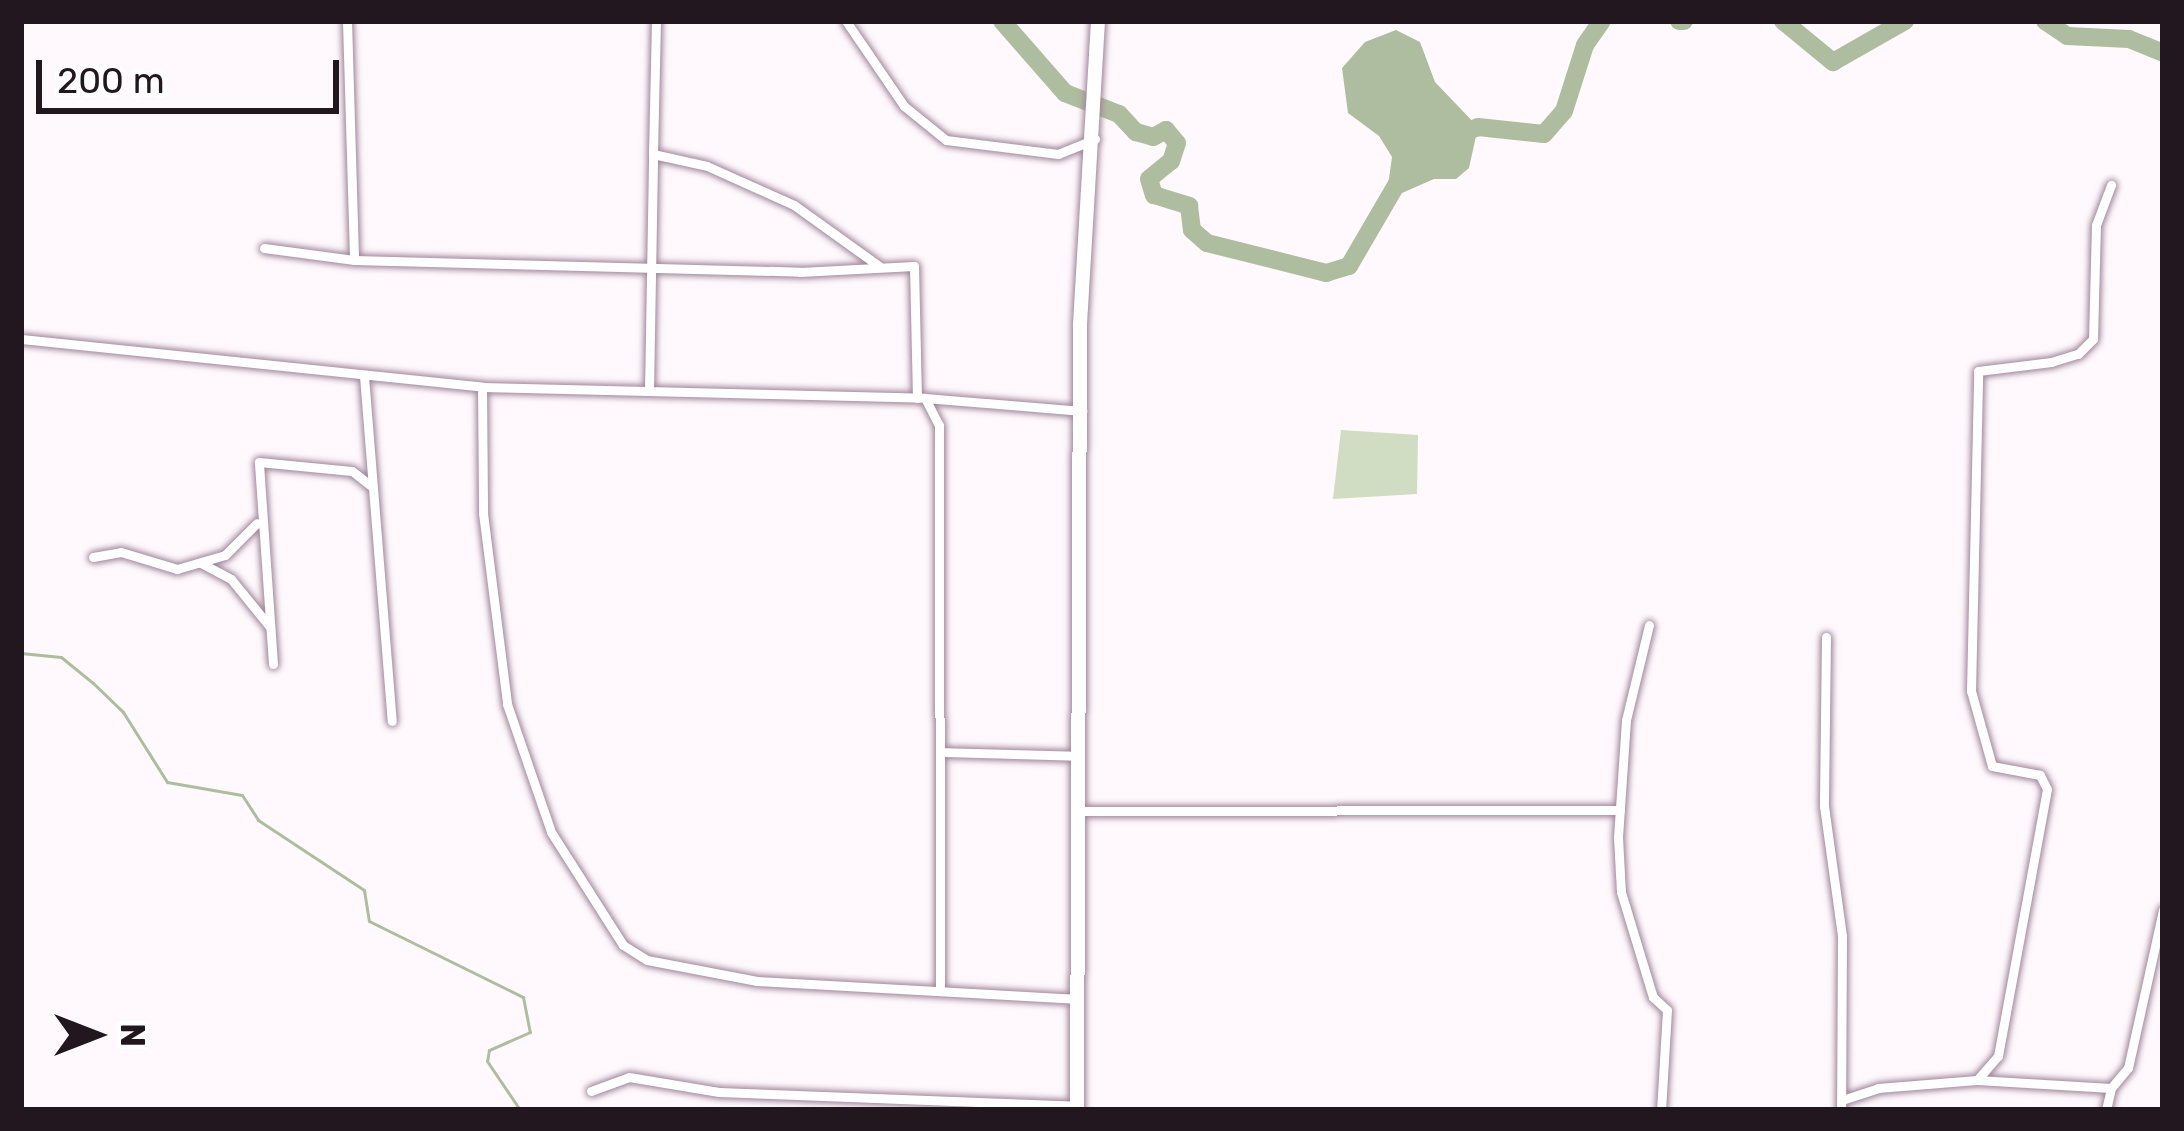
<!DOCTYPE html>
<html>
<head>
<meta charset="utf-8">
<style>
  body { margin:0 }
  #map { position:relative; width:2184px; height:1131px; overflow:hidden; background:#fff9fd; font-family:Rubik,sans-serif }
  div>[style] { position:absolute }
  .green>* { inset:0; background:#d0ddc2 }
  .water>* { inset:0; background:#aebd9f }
  .stream>* { height:3px; margin:-1.5px; padding:0 1.5px; transform-origin:1.5px; border-radius:1.5px; background:#aebd9f }
  .river>* { height:18px; margin:-9px; padding:0 9px; transform-origin:9px; border-radius:9px; background:#aebd9f }
  .roads { filter:drop-shadow(0 0 3px #a1869a) drop-shadow(0 0 3px #a1869a) }
  .street>* { height:9px; margin:-4.5px; padding:0 4.5px; transform-origin:4.5px; border-radius:4.5px; background:#fff }
  .secondary>* { height:14px; margin:-7px; padding:0 7px; transform-origin:7px; border-radius:7px; background:#fff }
  span { translate:-50% -50%; white-space:nowrap; text-align:center; line-height:1.15; -webkit-text-stroke:10px #fff; paint-order:stroke }
  .frame { position:absolute; inset:0; border:24px solid #22171f; pointer-events:none }
  .north { position:absolute; left:36px; top:975px; width:120px; height:120px; -webkit-text-stroke:9px #fff; paint-order:stroke; rotate:90deg; font-size:33px; font-weight:700; line-height:48px; text-align:center; color:#22171f }
  .north::after { content:''; display:block; margin:auto; width:42px; height:54px; background:#22171f; clip-path:polygon(50% 0,100% 100%,50% 72%,0 100%) }
  .scale { position:absolute; left:36px; top:60px; width:303px; height:54px; box-sizing:border-box; border:6px solid #22171f; border-top:0; padding-left:15px; font-size:36px; line-height:42px; white-space:nowrap; color:#22171f; -webkit-text-stroke:9px #fff; paint-order:stroke }
</style>
</head>
<body>
<div id="map">
  <div class="green">
    <i style="clip-path:polygon(1341px 430px,1418px 435px,1417px 494px,1333px 499px)"></i>
  </div>
  <div class="water">
    <i style="clip-path:polygon(1396px 30px,1420px 42px,1435px 82px,1478px 127px,1469px 168px,1456px 179px,1434px 179px,1386px 200px,1392px 157px,1379px 136px,1348px 113px,1342px 68px,1365px 42px)"></i>
  </div>
  <div class="stream">
    <i style="left:21px;top:653px;width:40px;rotate:5.7deg"></i>
    <i style="left:61px;top:657px;width:41px;rotate:39.1deg"></i>
    <i style="left:93px;top:683px;width:42px;rotate:44deg"></i>
    <i style="left:123px;top:712px;width:83px;rotate:57.8deg"></i>
    <i style="left:167px;top:782px;width:76px;rotate:9.8deg"></i>
    <i style="left:242px;top:795px;width:30px;rotate:57deg"></i>
    <i style="left:258px;top:820px;width:127px;rotate:33.4deg"></i>
    <i style="left:364px;top:890px;width:31px;rotate:81deg"></i>
    <i style="left:369px;top:921px;width:172px;rotate:26.3deg"></i>
    <i style="left:523px;top:997px;width:36px;rotate:79deg"></i>
    <i style="left:530px;top:1032px;width:45px;rotate:156.3deg"></i>
    <i style="left:489px;top:1050px;width:11px;rotate:100deg"></i>
    <i style="left:487px;top:1061px;width:59px;rotate:56deg"></i>
  </div>
  <div class="river">
    <i style="left:1002px;top:21px;width:96px;rotate:48.8deg"></i>
    <i style="left:1065px;top:93px;width:58px;rotate:21.3deg"></i>
    <i style="left:1119px;top:114px;width:25px;rotate:47deg"></i>
    <i style="left:1136px;top:132px;width:18px;rotate:16deg"></i>
    <i style="left:1153px;top:137px;width:15px;rotate:-28deg"></i>
    <i style="left:1166px;top:130px;width:17px;rotate:50deg"></i>
    <i style="left:1177px;top:143px;width:19px;rotate:108deg"></i>
    <i style="left:1171px;top:161px;width:28px;rotate:141deg"></i>
    <i style="left:1149px;top:179px;width:17px;rotate:73deg"></i>
    <i style="left:1154px;top:195px;width:37px;rotate:17deg"></i>
    <i style="left:1189px;top:206px;width:24px;rotate:83deg"></i>
    <i style="left:1192px;top:230px;width:20px;rotate:41deg"></i>
    <i style="left:1207px;top:243px;width:123px;rotate:14.1deg"></i>
    <i style="left:1326px;top:273px;width:24px;rotate:-17deg"></i>
    <i style="left:1349px;top:266px;width:99px;rotate:-59.8deg"></i>
    <i style="left:1679px;top:21px;width:5px"></i>
    <i style="left:1783px;top:21px;width:65px;rotate:39.4deg"></i>
    <i style="left:1833px;top:62px;width:83px;rotate:-29.7deg"></i>
    <i style="left:2045px;top:21px;width:27px;rotate:34deg"></i>
    <i style="left:2067px;top:36px;width:62px;rotate:2.8deg"></i>
    <i style="left:2129px;top:39px;width:37px;rotate:22deg"></i>
    <i style="left:1458px;top:134px;width:21px;rotate:-19deg"></i>
    <i style="left:1478px;top:127px;width:66px;rotate:6.1deg"></i>
    <i style="left:1544px;top:134px;width:30px;rotate:-49deg"></i>
    <i style="left:1564px;top:111px;width:69px;rotate:-72.3deg"></i>
    <i style="left:1585px;top:45px;width:29px;rotate:-55deg"></i>
  </div>
  <div class="roads">
    <div class="street">
      <i style="left:347px;top:21px;width:239px;rotate:88.3deg"></i>
      <i style="left:354px;top:260px;width:446px;rotate:1.5deg"></i>
      <i style="left:800px;top:272px;width:114px;rotate:-3deg"></i>
      <i style="left:914px;top:266px;width:132px;rotate:88.7deg"></i>
      <i style="left:656px;top:21px;width:133px;rotate:91.3deg"></i>
      <i style="left:653px;top:154px;width:55px;rotate:12.5deg"></i>
      <i style="left:707px;top:166px;width:95px;rotate:24.1deg"></i>
      <i style="left:794px;top:205px;width:105px;rotate:35.7deg"></i>
      <i style="left:846px;top:21px;width:103px;rotate:55.7deg"></i>
      <i style="left:904px;top:106px;width:54px;rotate:39deg"></i>
      <i style="left:946px;top:140px;width:113px;rotate:7.1deg"></i>
      <i style="left:1058px;top:154px;width:40px;rotate:-22deg"></i>
      <i style="left:264px;top:248px;width:91px;rotate:7.6deg"></i>
      <i style="left:21px;top:339px;width:463px;rotate:5.9deg"></i>
      <i style="left:482px;top:387px;width:443px;rotate:1.4deg"></i>
      <i style="left:925px;top:398px;width:158px;rotate:4.7deg"></i>
      <i style="left:364px;top:376px;width:346px;rotate:85.4deg"></i>
      <i style="left:482px;top:387px;width:126px;rotate:89.5deg"></i>
      <i style="left:483px;top:513px;width:193px;rotate:82.8deg"></i>
      <i style="left:507px;top:704px;width:135px;rotate:71deg"></i>
      <i style="left:551px;top:832px;width:134px;rotate:57.5deg"></i>
      <i style="left:623px;top:945px;width:28px;rotate:32deg"></i>
      <i style="left:647px;top:960px;width:112px;rotate:10.8deg"></i>
      <i style="left:757px;top:981px;width:318px;rotate:3.2deg"></i>
      <i style="left:649px;top:391px;width:237px;rotate:-89deg"></i>
      <i style="left:925px;top:398px;width:30px;rotate:63deg"></i>
      <i style="left:939px;top:425px;width:565px;rotate:89.9deg"></i>
      <i style="left:93px;top:557px;width:28px;rotate:-10deg"></i>
      <i style="left:121px;top:552px;width:59px;rotate:16.9deg"></i>
      <i style="left:177px;top:569px;width:50px;rotate:-16.3deg"></i>
      <i style="left:225px;top:555px;width:45px;rotate:-45deg"></i>
      <i style="left:201px;top:563px;width:34px;rotate:28deg"></i>
      <i style="left:231px;top:579px;width:62px;rotate:50.9deg"></i>
      <i style="left:1649px;top:625px;width:98px;rotate:103.6deg"></i>
      <i style="left:1626px;top:720px;width:117px;rotate:93.9deg"></i>
      <i style="left:1618px;top:837px;width:55px;rotate:86.9deg"></i>
      <i style="left:1621px;top:892px;width:110px;rotate:73.1deg"></i>
      <i style="left:1653px;top:997px;width:19px;rotate:43deg"></i>
      <i style="left:1667px;top:1010px;width:100px;rotate:93.4deg"></i>
      <i style="left:1826px;top:637px;width:169px;rotate:90.7deg"></i>
      <i style="left:1824px;top:806px;width:131px;rotate:82.1deg"></i>
      <i style="left:1842px;top:936px;width:174px;rotate:90.3deg"></i>
      <i style="left:273px;top:664px;width:202px;rotate:-94deg"></i>
      <i style="left:259px;top:462px;width:93px;rotate:5.5deg"></i>
      <i style="left:352px;top:471px;width:23px;rotate:38deg"></i>
      <i style="left:941px;top:752px;width:139px;rotate:1.6deg"></i>
      <i style="left:1081px;top:811px;width:539px;rotate:-0.11deg"></i>
      <i style="left:1977px;top:1080px;width:134px;rotate:3.4deg"></i>
      <i style="left:2111px;top:1088px;width:26px;rotate:-50deg"></i>
      <i style="left:2128px;top:1068px;width:162px;rotate:-77.5deg"></i>
      <i style="left:591px;top:1091px;width:40px;rotate:-20.2deg"></i>
      <i style="left:629px;top:1077px;width:91px;rotate:9.5deg"></i>
      <i style="left:719px;top:1092px;width:358px;rotate:2.2deg"></i>
      <i style="left:1842px;top:1100px;width:38px;rotate:-18deg"></i>
      <i style="left:1878px;top:1088px;width:99px;rotate:-4.6deg"></i>
      <i style="left:1977px;top:1080px;width:32px;rotate:-49deg"></i>
      <i style="left:1998px;top:1056px;width:271px;rotate:-79.6deg"></i>
      <i style="left:2047px;top:789px;width:16px;rotate:-117deg"></i>
      <i style="left:2040px;top:775px;width:49px;rotate:-169.4deg"></i>
      <i style="left:1992px;top:766px;width:78px;rotate:-105.6deg"></i>
      <i style="left:1971px;top:691px;width:320px;rotate:-88.7deg"></i>
      <i style="left:1978px;top:371px;width:74px;rotate:-7deg"></i>
      <i style="left:2051px;top:362px;width:28px;rotate:-17deg"></i>
      <i style="left:2078px;top:354px;width:21px;rotate:-45deg"></i>
      <i style="left:2093px;top:339px;width:114px;rotate:-88.5deg"></i>
      <i style="left:2096px;top:225px;width:43px;rotate:-69.4deg"></i>
      <i style="left:2106px;top:1110px;width:23px;rotate:-77deg"></i>
    </div>
    <div class="secondary">
      <i style="left:1077px;top:1110px;width:786px;rotate:-89.78deg"></i>
      <i style="left:1080px;top:324px;width:304px;rotate:-86.6deg"></i>
    </div>
  </div>
  <div class="frame"></div>
  <div class="north">N</div>
  <div class="scale">200 m</div>
</div>
</body>
</html>
